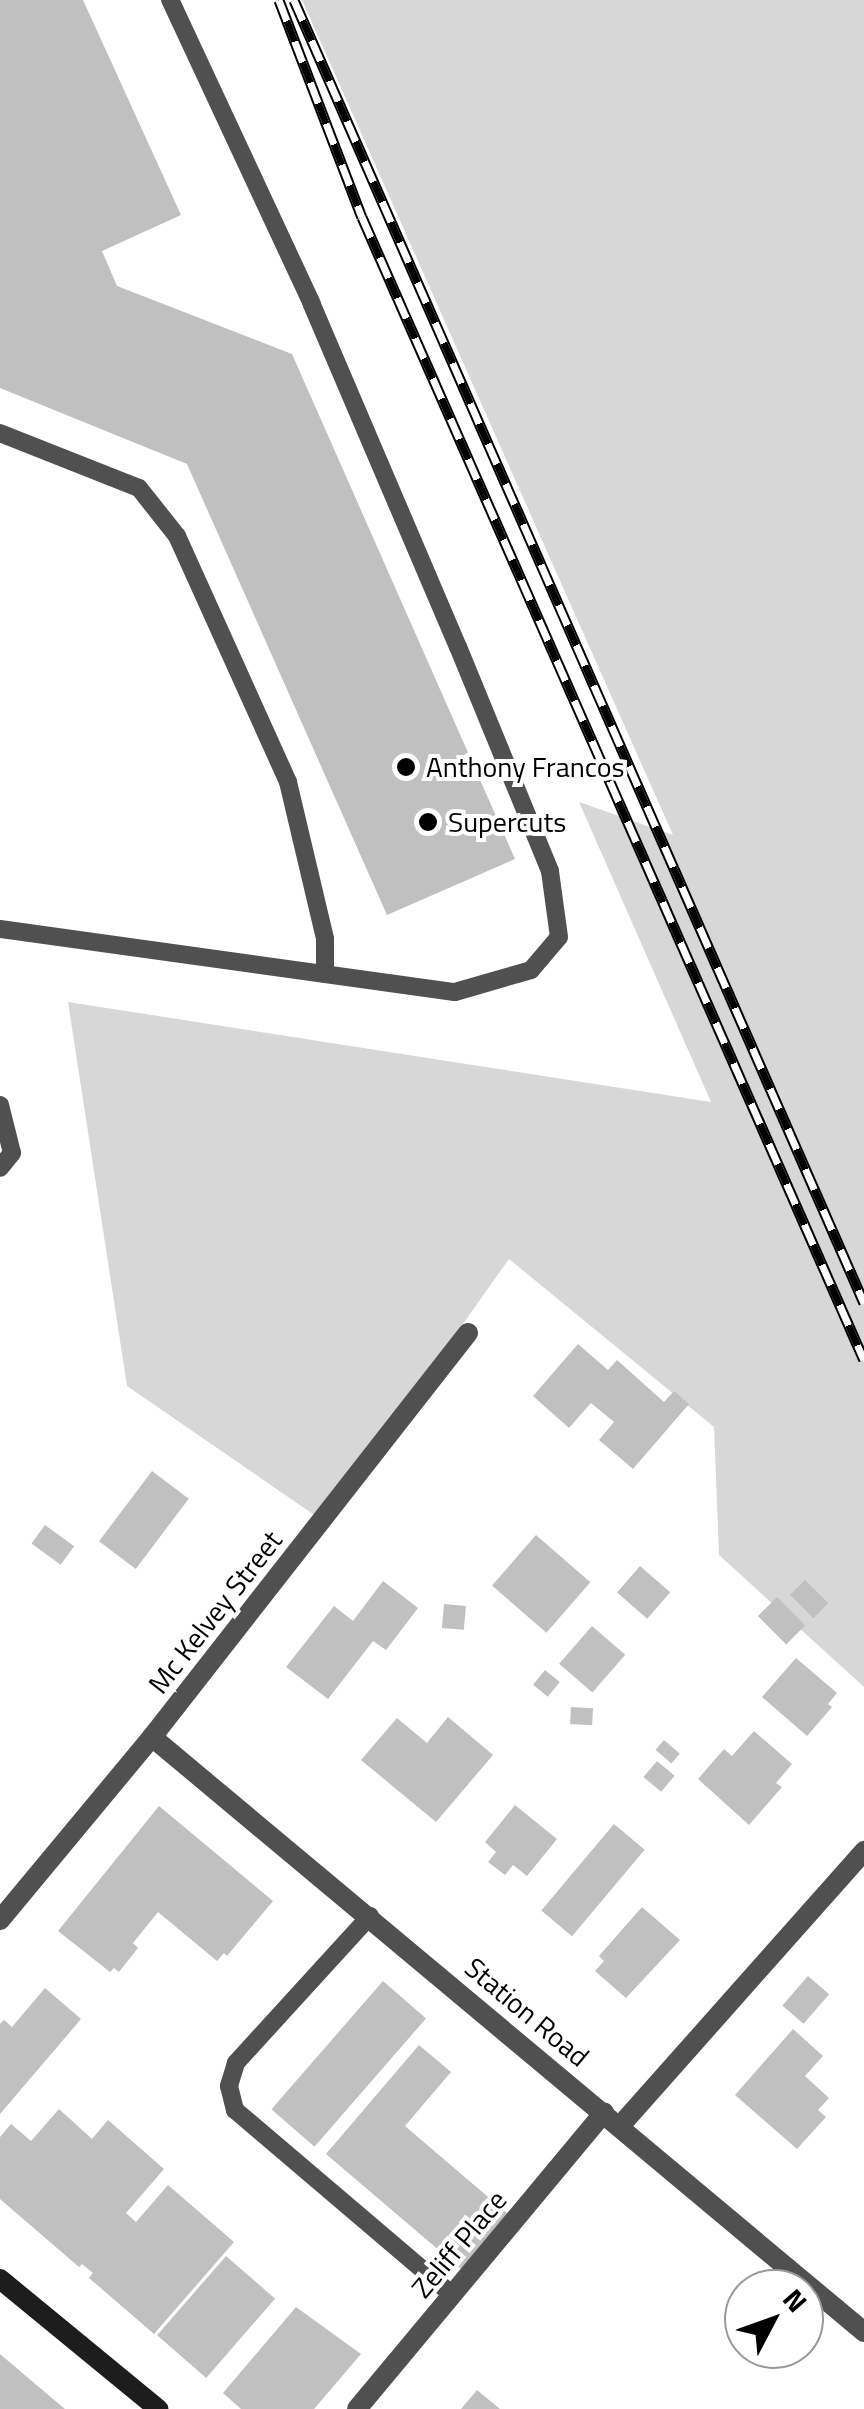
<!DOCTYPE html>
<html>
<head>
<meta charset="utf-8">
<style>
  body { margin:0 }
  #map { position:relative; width:864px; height:2409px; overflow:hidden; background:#fff; font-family:"Titillium Web",sans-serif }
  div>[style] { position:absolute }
  .green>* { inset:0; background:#d7d7d7 }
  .building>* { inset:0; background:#c0c0c0; transform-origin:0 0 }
  .lane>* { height:18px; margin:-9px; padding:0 9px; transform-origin:9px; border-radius:9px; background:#505050 }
  .street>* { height:20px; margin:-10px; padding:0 10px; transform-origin:10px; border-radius:10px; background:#505050 }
  .secondary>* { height:20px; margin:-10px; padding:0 10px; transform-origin:10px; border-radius:10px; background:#1d1d1d }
  .rail>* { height:11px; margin-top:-5.5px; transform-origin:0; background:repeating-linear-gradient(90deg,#fff 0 22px,#000 0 44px); box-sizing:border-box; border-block:2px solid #000 }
  .dots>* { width:28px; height:28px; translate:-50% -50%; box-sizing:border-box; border:5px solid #fff; border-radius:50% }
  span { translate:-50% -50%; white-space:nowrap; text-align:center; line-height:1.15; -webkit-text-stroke:8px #fff; paint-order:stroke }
  .poi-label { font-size:28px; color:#000 }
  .left { translate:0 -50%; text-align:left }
  .street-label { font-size:28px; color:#000 }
  .north { position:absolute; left:724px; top:2269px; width:100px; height:100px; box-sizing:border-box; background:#fff; border:2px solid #999; border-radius:50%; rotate:49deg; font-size:28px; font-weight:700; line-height:40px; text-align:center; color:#000 }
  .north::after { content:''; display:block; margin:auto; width:35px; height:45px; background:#000; clip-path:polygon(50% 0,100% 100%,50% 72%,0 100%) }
</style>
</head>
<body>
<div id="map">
  <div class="green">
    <i style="clip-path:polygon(302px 0,864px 0,864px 1687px,719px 1555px,714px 1427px,509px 1259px,323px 1521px,127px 1386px,68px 1002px,711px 1102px,579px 802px,673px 835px)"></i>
  </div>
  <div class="building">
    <i style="clip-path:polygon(0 0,83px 0,181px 215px,102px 251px,117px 286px,292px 354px,515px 859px,387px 915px,187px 464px,0 388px)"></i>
    <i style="clip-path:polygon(578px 1344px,608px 1370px,617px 1360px,664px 1402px,674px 1391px,689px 1404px,633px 1469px,599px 1440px,614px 1422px,591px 1403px,569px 1428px,533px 1396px)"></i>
    <i style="left:152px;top:1471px;width:46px;height:88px;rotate:37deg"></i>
    <i style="left:45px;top:1525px;width:36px;height:23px;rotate:36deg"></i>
    <i style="left:536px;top:1535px;width:72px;height:67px;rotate:41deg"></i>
    <i style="left:640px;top:1566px;width:40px;height:35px;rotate:41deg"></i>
    <i style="left:805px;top:1580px;width:33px;height:21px;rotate:45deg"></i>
    <i style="clip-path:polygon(383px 1581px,418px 1608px,386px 1650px,373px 1641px,328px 1699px,286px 1667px,334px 1606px,353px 1621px)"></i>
    <i style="left:777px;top:1597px;width:40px;height:27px;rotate:45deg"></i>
    <i style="left:444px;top:1604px;width:22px;height:24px;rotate:5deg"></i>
    <i style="left:592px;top:1626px;width:44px;height:50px;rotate:41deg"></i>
    <i style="clip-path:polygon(796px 1658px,837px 1693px,828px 1704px,832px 1707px,807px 1736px,762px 1697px)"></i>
    <i style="left:545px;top:1670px;width:19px;height:19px;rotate:39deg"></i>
    <i style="left:571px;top:1707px;width:22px;height:17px;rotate:3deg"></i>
    <i style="clip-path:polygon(448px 1717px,493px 1755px,436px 1822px,361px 1760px,397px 1718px,427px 1743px)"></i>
    <i style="clip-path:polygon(754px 1731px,792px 1764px,776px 1783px,782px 1787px,749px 1825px,698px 1779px,724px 1749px,732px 1756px)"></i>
    <i style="left:664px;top:1740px;width:21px;height:13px;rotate:41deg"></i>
    <i style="left:657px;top:1761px;width:23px;height:21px;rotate:40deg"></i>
    <i style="clip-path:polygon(515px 1805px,557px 1839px,527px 1876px,513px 1865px,505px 1875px,488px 1862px,496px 1852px,485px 1842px)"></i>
    <i style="clip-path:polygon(159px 1806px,273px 1901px,227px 1956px,224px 1953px,217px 1961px,158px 1912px,133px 1943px,138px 1948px,119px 1972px,114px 1968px,110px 1972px,58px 1931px)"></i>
    <i style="left:614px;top:1824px;width:40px;height:113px;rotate:40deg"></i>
    <i style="clip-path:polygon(642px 1907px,680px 1940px,626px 1998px,595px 1971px,604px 1961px,599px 1956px)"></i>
    <i style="left:808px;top:1976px;width:28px;height:39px;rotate:41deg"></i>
    <i style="left:383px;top:1981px;width:57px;height:170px;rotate:41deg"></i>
    <i style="clip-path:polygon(45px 1988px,81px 2019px,0 2114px,0 2024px,4px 2020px,12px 2027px)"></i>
    <i style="clip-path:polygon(793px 2029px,823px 2056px,805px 2076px,829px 2098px,818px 2110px,826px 2117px,797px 2149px,735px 2095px)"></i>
    <i style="clip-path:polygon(419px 2045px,451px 2072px,405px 2126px,508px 2214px,461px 2269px,326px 2154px)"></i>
    <i style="clip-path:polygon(59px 2109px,92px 2139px,108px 2120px,164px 2169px,126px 2213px,136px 2222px,168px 2185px,234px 2242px,154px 2334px,89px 2278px,93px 2273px,82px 2264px,79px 2267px,0 2199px,0 2137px,11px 2124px,31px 2141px)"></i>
    <i style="left:226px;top:2256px;width:65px;height:105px;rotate:41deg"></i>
    <i style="clip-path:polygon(296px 2307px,361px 2354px,314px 2409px,241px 2409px,223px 2393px)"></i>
    <i style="clip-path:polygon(0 2354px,33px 2382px,65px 2409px,0 2409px)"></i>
    <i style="clip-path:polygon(477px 2390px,500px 2409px,461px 2409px)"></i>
  </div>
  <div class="lane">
    <i style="left:0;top:433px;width:149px;rotate:21.6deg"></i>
    <i style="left:139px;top:488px;width:61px;rotate:51.6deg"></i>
    <i style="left:177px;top:536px;width:270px;rotate:65.7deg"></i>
    <i style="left:288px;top:782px;width:161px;rotate:76.7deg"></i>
    <i style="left:325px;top:939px;width:35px;rotate:90deg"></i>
    <i style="left:0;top:929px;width:459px;rotate:7.9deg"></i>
    <i style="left:455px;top:992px;width:79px;rotate:-16.1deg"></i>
    <i style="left:531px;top:970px;width:43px;rotate:-49.7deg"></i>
    <i style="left:559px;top:937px;width:67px;rotate:-97.8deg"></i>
    <i style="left:550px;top:871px;width:242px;rotate:-112.3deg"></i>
    <i style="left:458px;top:647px;width:373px;rotate:-113.1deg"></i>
    <i style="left:312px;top:304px;width:336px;rotate:-115deg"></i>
    <i style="left:0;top:1105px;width:49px;rotate:76deg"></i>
    <i style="left:12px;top:1153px;width:19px;rotate:129deg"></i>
    <i style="left:370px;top:1916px;width:199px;rotate:132.4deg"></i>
    <i style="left:236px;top:2063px;width:24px;rotate:107deg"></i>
    <i style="left:229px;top:2086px;width:25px;rotate:76deg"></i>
    <i style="left:235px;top:2110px;width:285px;rotate:40.4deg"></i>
  </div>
  <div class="street">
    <i style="left:152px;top:1737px;width:928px;rotate:39.88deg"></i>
    <i style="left:0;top:1920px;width:238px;rotate:-50.3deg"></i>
    <i style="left:152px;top:1737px;width:513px;rotate:-51.97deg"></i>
    <i style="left:620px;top:2126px;width:368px;rotate:-48.4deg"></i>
    <i style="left:357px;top:2409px;width:386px;rotate:-50.2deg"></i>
  </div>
  <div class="secondary">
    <i style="left:0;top:2279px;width:205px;rotate:39.4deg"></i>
  </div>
  <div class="rail">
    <i style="left:279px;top:0;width:232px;rotate:69.1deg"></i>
    <i style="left:362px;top:217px;width:1248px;rotate:66.29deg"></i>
    <i style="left:294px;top:0;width:1422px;rotate:66.37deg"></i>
  </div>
  <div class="dots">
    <i style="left:406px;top:767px;background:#000"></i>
    <i style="left:428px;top:822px;background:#000"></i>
  </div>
  <div class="poi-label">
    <span class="left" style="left:426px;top:767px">Anthony Francos</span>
    <span class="left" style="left:448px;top:822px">Supercuts</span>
  </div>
  <div class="street-label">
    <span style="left:215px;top:1612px;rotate:-52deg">Mc Kelvey Street</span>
    <span style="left:527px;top:2012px;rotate:40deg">Station Road</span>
    <span style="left:459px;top:2244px;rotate:-50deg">Zeliff Place</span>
  </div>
  <div class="north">N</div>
</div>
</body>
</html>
